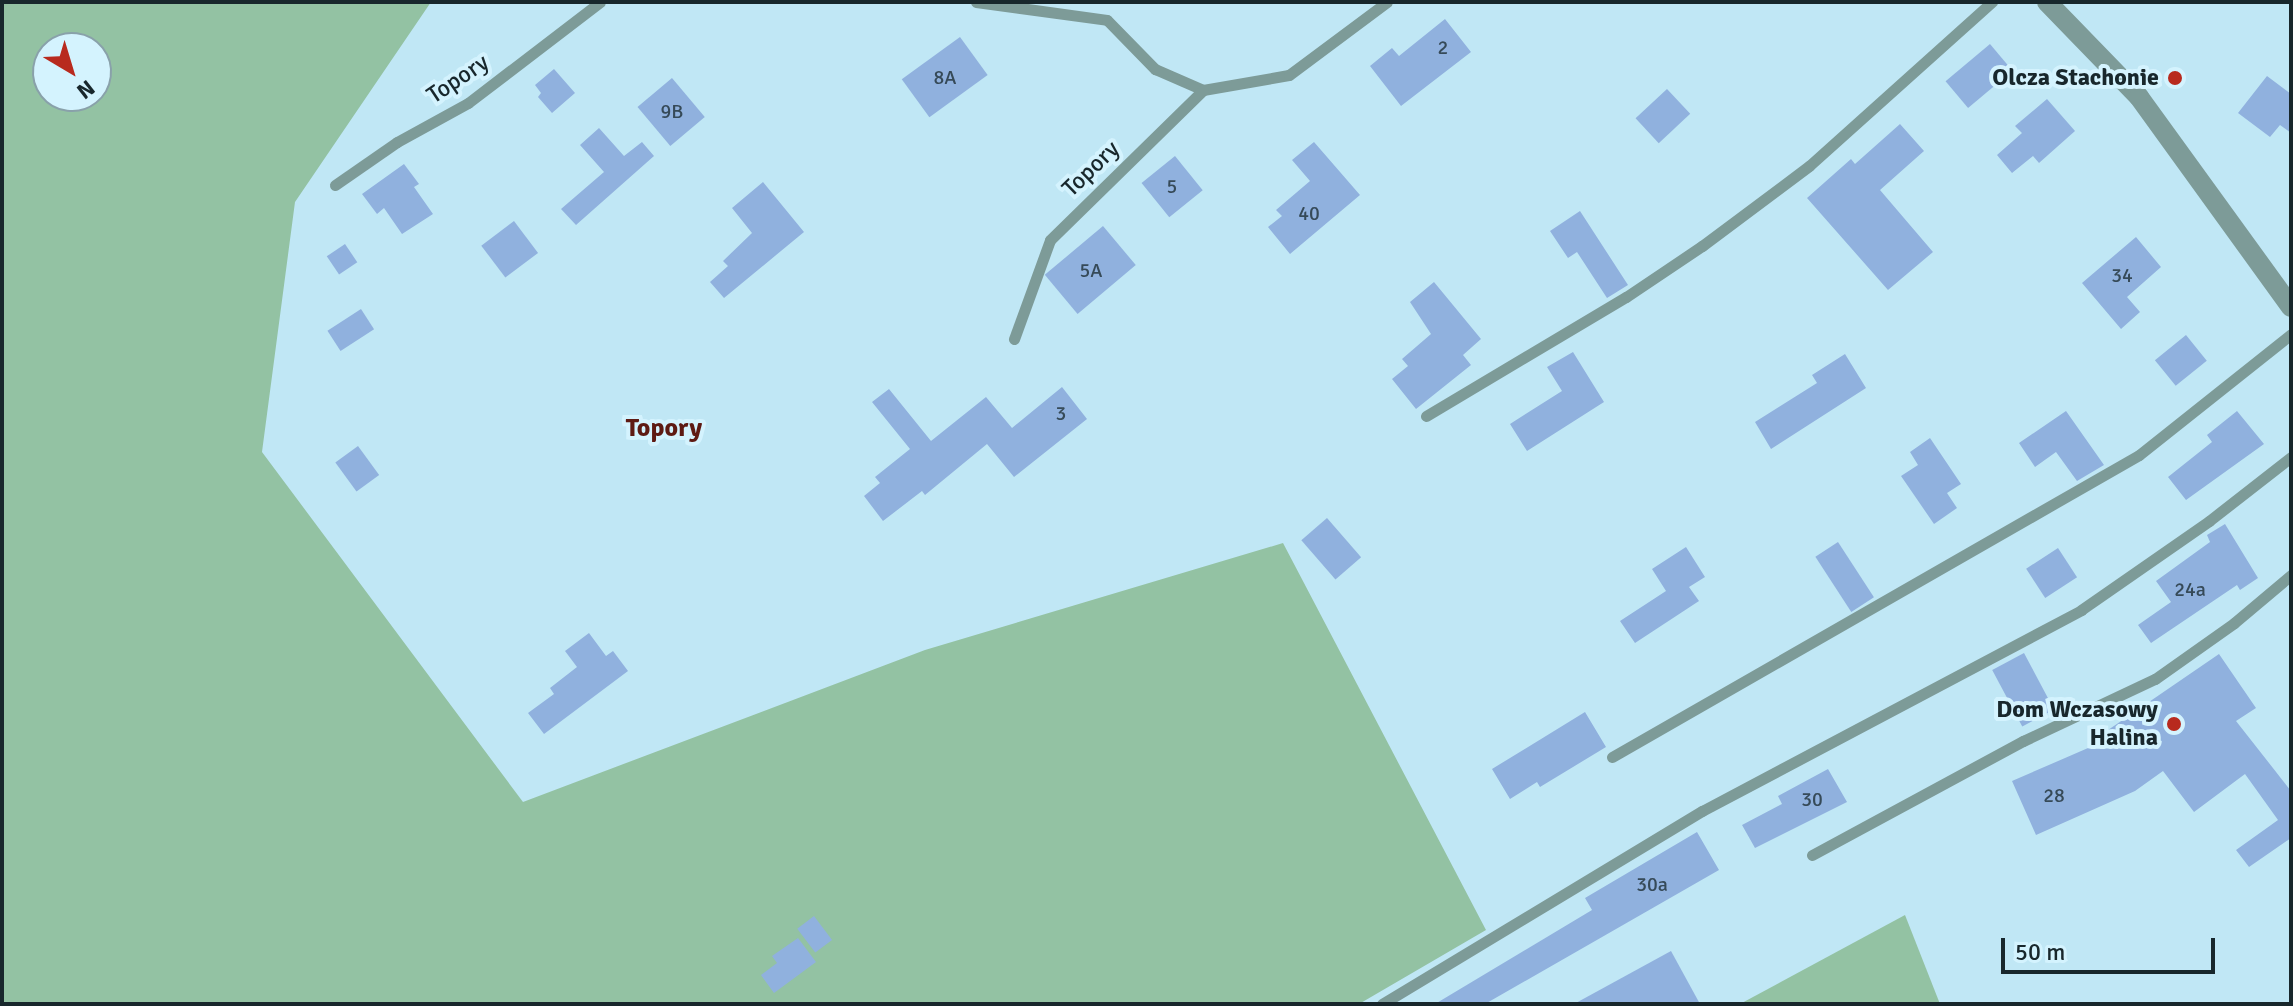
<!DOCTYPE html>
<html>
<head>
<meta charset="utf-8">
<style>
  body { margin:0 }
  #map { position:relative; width:2293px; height:1006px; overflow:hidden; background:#c0e7f5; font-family:Signika,sans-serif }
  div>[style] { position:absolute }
  .green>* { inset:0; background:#93c2a3 }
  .building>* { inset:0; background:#90b1de; transform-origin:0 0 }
  .service>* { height:11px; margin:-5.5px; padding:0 5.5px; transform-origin:5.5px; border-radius:5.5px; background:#7d9b98 }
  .tertiary>* { height:20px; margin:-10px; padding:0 10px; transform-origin:10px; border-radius:10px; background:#7d9b98 }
  .dots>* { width:22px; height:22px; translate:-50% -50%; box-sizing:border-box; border:4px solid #d4f3fe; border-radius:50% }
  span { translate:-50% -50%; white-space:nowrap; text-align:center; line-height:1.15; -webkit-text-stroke:8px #d4f3fe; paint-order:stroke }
  .number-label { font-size:20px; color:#364a58 }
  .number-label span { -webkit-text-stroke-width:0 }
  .poi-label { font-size:24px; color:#18272c; font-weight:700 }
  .right { translate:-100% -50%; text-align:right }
  .street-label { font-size:24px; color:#18272c }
  .neighbourhood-label { font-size:26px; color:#5e1a13; font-weight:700 }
  .frame { position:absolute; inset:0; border:4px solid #18272c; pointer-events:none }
  .north { position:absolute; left:32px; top:32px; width:80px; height:80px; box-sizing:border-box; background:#d4f3fe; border:2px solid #89a1aa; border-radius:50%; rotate:142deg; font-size:22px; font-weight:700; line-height:32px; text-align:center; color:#18272c }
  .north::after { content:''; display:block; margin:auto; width:28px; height:36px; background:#b82a1e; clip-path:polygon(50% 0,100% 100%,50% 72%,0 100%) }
  .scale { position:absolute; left:2001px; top:938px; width:214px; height:36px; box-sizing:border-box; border:4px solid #18272c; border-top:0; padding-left:10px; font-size:24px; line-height:28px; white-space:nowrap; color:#18272c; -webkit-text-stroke:6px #d4f3fe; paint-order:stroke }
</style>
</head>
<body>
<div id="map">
  <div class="green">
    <i style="clip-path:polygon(evenodd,2px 2px,431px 2px,295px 202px,262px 452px,523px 802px,925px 650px,1283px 543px,1486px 930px,1359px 1004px,2px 1004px,2px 2px,48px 48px,96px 48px,96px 96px,48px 96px,48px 48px)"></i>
    <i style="clip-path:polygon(1905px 915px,1940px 1004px,1740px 1004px)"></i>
  </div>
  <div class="building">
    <i style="clip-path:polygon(1445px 19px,1471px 52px,1401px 106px,1370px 66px,1392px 48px,1399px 56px)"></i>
    <i style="left:960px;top:37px;width:47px;height:72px;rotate:54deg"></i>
    <i style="left:1990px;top:44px;width:35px;height:58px;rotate:50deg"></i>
    <i style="clip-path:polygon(554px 69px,575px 93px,552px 113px,538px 97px,541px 93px,535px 85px)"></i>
    <i style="clip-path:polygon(2267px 76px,2291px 94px,2291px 133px,2280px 125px,2270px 137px,2238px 113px)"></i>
    <i style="left:672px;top:78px;width:51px;height:45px;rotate:50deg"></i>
    <i style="left:1667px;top:89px;width:34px;height:43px;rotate:47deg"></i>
    <i style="clip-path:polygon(2047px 99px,2075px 131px,2039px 163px,2033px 156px,2012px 173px,1997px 155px,2022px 133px,2015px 126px)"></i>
    <i style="clip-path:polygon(1900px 124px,1924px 151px,1880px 190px,1933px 252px,1888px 290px,1807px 198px,1851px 159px,1855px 164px)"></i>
    <i style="clip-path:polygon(599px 128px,624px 156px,642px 142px,654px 156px,576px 225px,561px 209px,604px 172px,580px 145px)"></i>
    <i style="clip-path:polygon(1314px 142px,1360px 195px,1290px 254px,1268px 227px,1282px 216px,1276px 210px,1310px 181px,1292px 160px)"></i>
    <i style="left:1175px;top:156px;width:44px;height:43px;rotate:51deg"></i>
    <i style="clip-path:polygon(404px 164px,419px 184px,414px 187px,433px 214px,402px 234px,384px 208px,377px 214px,362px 194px)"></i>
    <i style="clip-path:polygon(763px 182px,804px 232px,724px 298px,710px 282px,728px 266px,723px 261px,752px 233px,732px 208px)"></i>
    <i style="clip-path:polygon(1580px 211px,1628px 285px,1607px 298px,1577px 252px,1568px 258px,1550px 231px)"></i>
    <i style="left:514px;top:221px;width:40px;height:41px;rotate:53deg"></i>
    <i style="left:1103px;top:226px;width:51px;height:76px;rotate:50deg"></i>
    <i style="clip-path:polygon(2136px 237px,2161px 267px,2127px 297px,2140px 312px,2121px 329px,2082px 283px)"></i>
    <i style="left:345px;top:244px;width:22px;height:22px;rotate:56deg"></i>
    <i style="clip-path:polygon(1434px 282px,1481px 339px,1463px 355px,1471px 365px,1416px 409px,1392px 379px,1408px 366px,1402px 359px,1431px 334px,1410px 302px)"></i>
    <i style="left:361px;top:309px;width:24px;height:40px;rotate:57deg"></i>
    <i style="left:2186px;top:335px;width:33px;height:40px;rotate:51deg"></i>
    <i style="clip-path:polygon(1573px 352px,1604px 402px,1527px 451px,1510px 424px,1562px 391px,1547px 367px)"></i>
    <i style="clip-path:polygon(1845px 354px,1866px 388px,1771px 449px,1755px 422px,1817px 383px,1812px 375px)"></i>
    <i style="clip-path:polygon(1062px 387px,1087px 419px,1014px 477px,987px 444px,925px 495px,922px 491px,883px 521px,864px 496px,880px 483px,875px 477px,910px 449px,872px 402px,889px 389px,931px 441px,986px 397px,1012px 428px)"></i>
    <i style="clip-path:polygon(2066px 411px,2104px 465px,2077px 481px,2056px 452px,2035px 467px,2019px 443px)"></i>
    <i style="clip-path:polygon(2237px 411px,2264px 444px,2186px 500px,2168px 477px,2212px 442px,2207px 435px)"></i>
    <i style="clip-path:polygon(1930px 438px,1961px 484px,1947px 493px,1957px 508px,1934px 524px,1901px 476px,1918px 465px,1910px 452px)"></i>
    <i style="left:358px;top:446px;width:36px;height:28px;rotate:54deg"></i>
    <i style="left:1327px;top:518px;width:52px;height:34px;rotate:49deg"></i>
    <i style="clip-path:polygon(2225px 524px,2258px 578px,2240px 590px,2237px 585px,2151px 643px,2138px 625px,2171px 602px,2156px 581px,2210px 542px,2207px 535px)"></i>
    <i style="left:1838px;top:542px;width:66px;height:27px;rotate:57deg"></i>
    <i style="clip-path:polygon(1686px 547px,1705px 577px,1689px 587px,1699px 601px,1635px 643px,1620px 621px,1666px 591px,1652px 569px)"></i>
    <i style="left:2058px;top:548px;width:35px;height:38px;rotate:57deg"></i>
    <i style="clip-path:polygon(589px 633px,606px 656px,613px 651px,628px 671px,544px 734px,528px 713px,554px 694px,550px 688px,577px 667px,565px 651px)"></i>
    <i style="left:2024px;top:653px;width:64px;height:36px;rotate:62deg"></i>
    <i style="clip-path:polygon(2219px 654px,2256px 708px,2236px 721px,2291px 791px,2291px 838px,2249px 867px,2236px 850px,2278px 820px,2245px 774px,2194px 812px,2163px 771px,2135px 791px,2036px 835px,2012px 781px,2095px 745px,2092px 741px)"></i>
    <i style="clip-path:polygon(1585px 712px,1606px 747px,1540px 787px,1537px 782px,1510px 799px,1492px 769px)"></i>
    <i style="clip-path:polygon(1828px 769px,1847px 802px,1755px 848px,1742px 825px,1782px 804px,1778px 796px)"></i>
    <i style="clip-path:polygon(1697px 832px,1719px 870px,1485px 1004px,1435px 1004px,1592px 910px,1585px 898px)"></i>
    <i style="left:814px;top:916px;width:30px;height:21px;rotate:53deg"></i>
    <i style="clip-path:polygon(798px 938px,816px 962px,774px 993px,761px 975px,777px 963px,772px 956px)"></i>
    <i style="clip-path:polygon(1671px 951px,1700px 1004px,1574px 1004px)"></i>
  </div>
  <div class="service">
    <i style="left:976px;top:2px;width:132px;rotate:7.8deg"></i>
    <i style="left:1107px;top:20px;width:69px;rotate:45.6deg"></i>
    <i style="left:1155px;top:69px;width:52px;rotate:23.6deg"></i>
    <i style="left:1203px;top:90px;width:87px;rotate:-9.9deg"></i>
    <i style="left:1289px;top:75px;width:122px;rotate:-36.7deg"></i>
    <i style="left:335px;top:185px;width:75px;rotate:-34.7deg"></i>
    <i style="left:397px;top:142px;width:81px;rotate:-28.8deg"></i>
    <i style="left:468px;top:103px;width:166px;rotate:-37.4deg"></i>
    <i style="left:1014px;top:339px;width:105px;rotate:-70deg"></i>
    <i style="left:1050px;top:240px;width:214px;rotate:-44.4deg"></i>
    <i style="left:1426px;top:416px;width:233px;rotate:-30.8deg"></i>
    <i style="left:1626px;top:297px;width:92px;rotate:-33.9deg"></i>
    <i style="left:1702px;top:246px;width:134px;rotate:-36.8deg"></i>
    <i style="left:1809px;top:166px;width:246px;rotate:-41.9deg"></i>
    <i style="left:1612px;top:757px;width:607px;rotate:-29.82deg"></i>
    <i style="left:2139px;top:455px;width:194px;rotate:-38.5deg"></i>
    <i style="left:1812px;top:855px;width:240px;rotate:-28.4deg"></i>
    <i style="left:2023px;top:741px;width:146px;rotate:-25.2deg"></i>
    <i style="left:2155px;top:679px;width:97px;rotate:-35.3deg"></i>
    <i style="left:2234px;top:623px;width:75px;rotate:-40.1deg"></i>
    <i style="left:1382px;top:1004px;width:374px;rotate:-31.1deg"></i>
    <i style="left:1702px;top:811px;width:429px;rotate:-27.9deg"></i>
    <i style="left:2081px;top:610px;width:156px;rotate:-34.8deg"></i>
    <i style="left:2209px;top:521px;width:104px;rotate:-38deg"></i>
  </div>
  <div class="tertiary">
    <i style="left:2047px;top:2px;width:132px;rotate:45.9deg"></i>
    <i style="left:2139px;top:97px;width:259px;rotate:54.1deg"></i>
  </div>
  <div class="dots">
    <i style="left:2175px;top:78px;background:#b82a1e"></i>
    <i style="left:2174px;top:724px;background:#b82a1e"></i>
  </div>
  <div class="number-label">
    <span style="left:1443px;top:47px">2</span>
    <span style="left:945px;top:77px">8A</span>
    <span style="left:672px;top:111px">9B</span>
    <span style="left:1172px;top:186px">5</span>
    <span style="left:1309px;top:213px">40</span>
    <span style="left:1091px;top:270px">5A</span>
    <span style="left:2122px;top:275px">34</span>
    <span style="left:1061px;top:413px">3</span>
    <span style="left:2190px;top:589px">24a</span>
    <span style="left:2054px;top:795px">28</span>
    <span style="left:1812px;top:799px">30</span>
    <span style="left:1652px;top:884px">30a</span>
  </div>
  <div class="poi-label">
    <span class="right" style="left:2159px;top:78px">Olcza Stachonie</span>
    <span class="right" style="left:2158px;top:724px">Dom Wczasowy<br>Halina</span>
  </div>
  <div class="street-label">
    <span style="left:458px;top:79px;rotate:-34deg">Topory</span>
    <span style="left:1091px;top:169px;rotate:-44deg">Topory</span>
  </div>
  <div class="neighbourhood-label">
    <span style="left:664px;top:429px">Topory</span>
  </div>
  <div class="frame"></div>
  <div class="north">N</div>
  <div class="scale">50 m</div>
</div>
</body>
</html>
